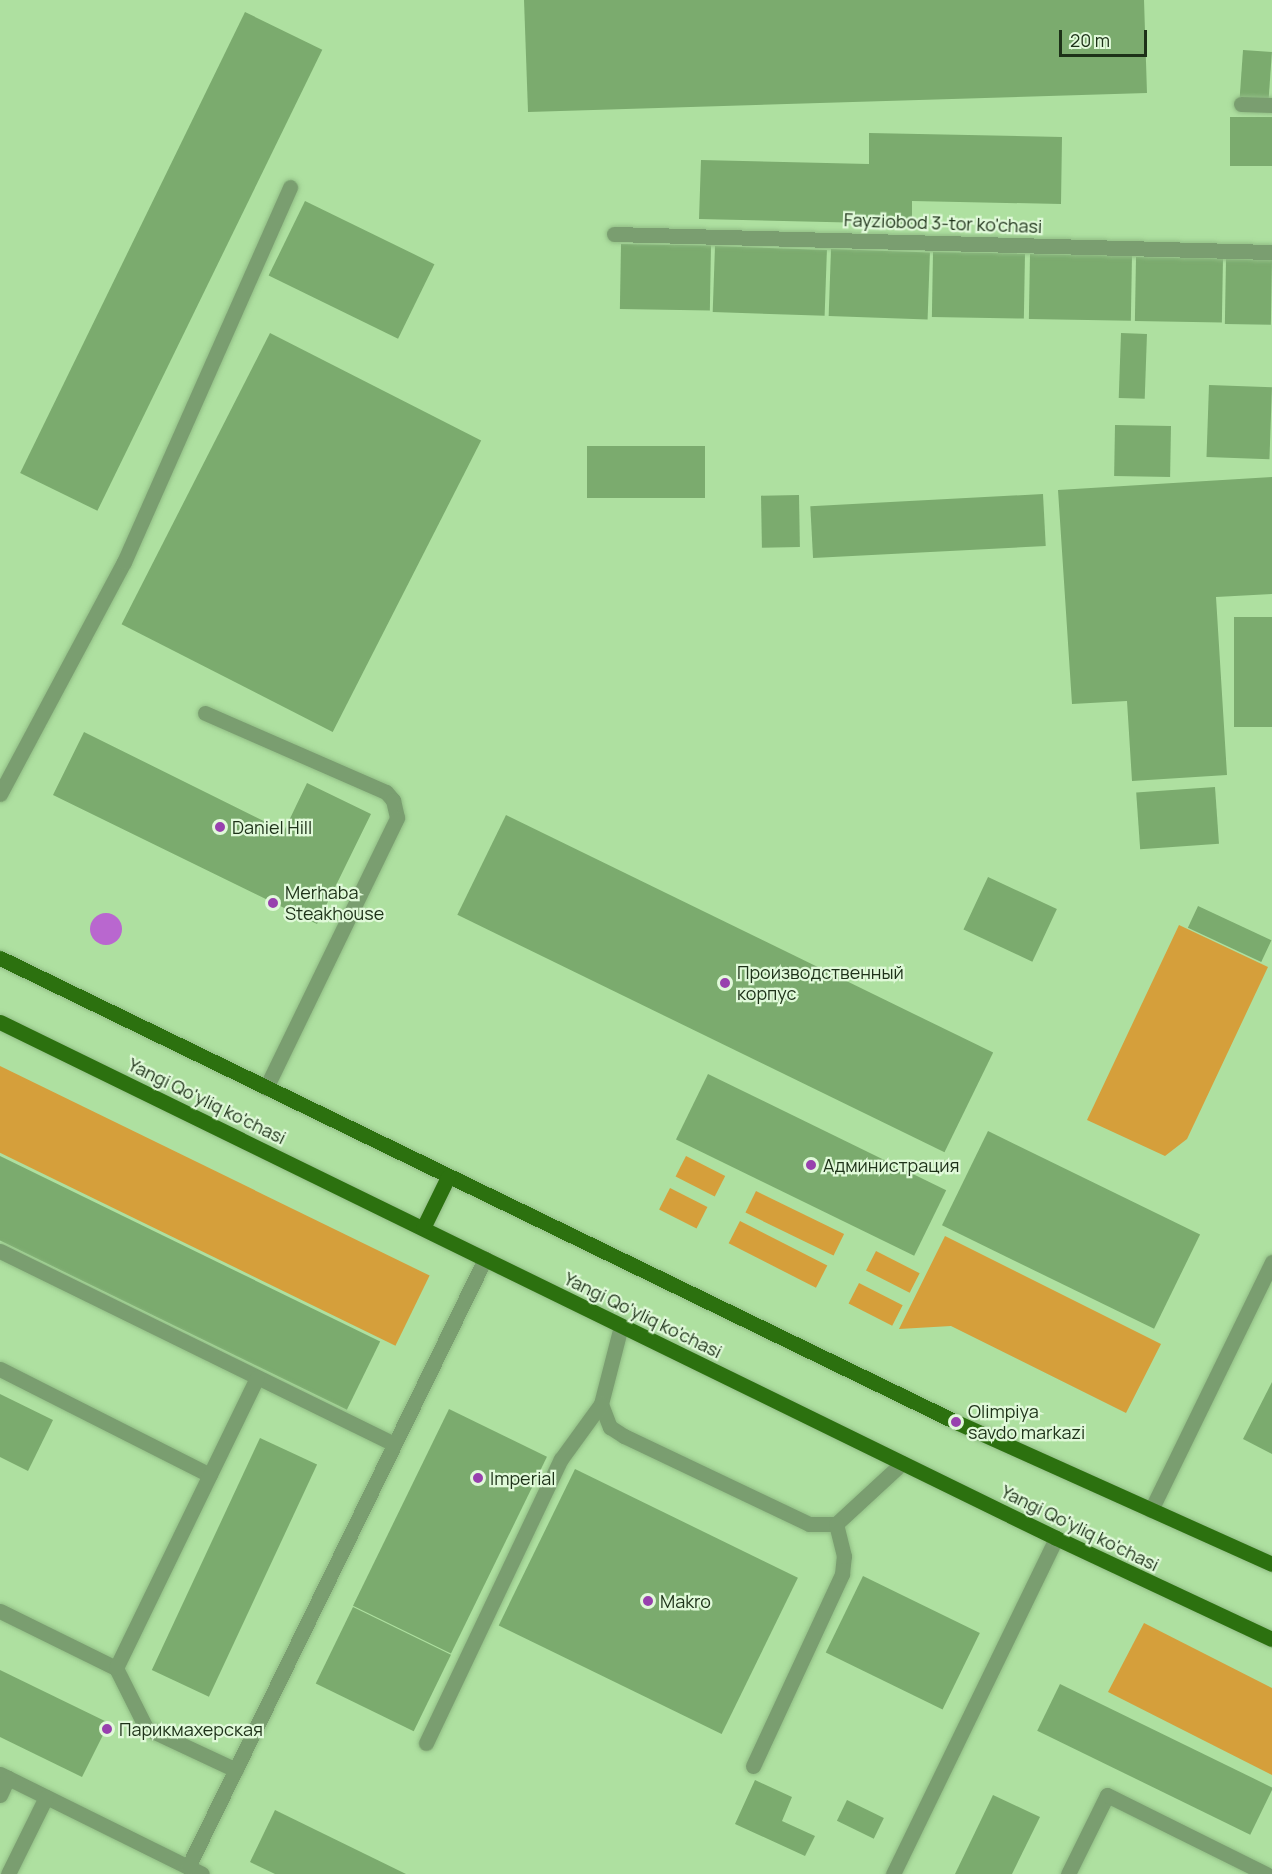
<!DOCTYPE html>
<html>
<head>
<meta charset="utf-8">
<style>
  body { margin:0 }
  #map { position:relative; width:1272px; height:1874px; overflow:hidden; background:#aee0a0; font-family:Manrope,sans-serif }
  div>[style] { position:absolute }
  .green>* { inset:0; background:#d59f3b; transform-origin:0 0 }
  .water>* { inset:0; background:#b967cf }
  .round { border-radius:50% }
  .building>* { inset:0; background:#7bab6e; transform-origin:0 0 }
  .roads { filter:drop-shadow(0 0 2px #91bd85) drop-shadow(0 0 2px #91bd85) }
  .minor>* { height:15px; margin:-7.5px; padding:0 7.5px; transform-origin:7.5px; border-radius:7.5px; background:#7a9e70 }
  .major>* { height:15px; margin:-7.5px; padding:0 7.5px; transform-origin:7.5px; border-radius:7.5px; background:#2c710f }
  .dots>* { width:16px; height:16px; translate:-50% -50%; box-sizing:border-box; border:3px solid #e0f9d9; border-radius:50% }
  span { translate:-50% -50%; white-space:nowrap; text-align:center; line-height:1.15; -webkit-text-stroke:4.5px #e0f9d9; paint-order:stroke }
  .street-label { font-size:18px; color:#1d3118 }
  .poi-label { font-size:18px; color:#1d3118 }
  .left { translate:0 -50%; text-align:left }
  .scale { position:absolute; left:1059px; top:30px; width:88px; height:27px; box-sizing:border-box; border:3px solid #1d3118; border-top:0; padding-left:8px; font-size:18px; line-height:21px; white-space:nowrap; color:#1d3118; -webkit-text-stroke:4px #e0f9d9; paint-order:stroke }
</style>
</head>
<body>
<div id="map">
  <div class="green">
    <i style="clip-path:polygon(1179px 925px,1268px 967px,1187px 1139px,1165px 1156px,1087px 1120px)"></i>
    <i style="left:0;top:1066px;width:478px;height:78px;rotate:26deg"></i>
    <i style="left:686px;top:1156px;width:44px;height:23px;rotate:27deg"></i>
    <i style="left:670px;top:1188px;width:42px;height:24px;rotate:27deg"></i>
    <i style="left:756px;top:1191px;width:98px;height:24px;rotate:26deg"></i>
    <i style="left:740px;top:1221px;width:98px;height:25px;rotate:27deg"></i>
    <i style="clip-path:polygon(945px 1236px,1161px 1344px,1126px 1413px,951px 1326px,899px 1329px)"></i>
    <i style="left:876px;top:1251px;width:49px;height:22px;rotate:27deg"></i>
    <i style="left:859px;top:1283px;width:49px;height:23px;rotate:27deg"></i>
    <i style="clip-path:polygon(1144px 1623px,1272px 1688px,1272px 1775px,1108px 1692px)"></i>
  </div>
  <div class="water">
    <i class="round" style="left:90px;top:913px;width:32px;height:32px"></i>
  </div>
  <div class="building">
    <i style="clip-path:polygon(524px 0,1144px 0,1147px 93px,528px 112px)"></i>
    <i style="left:245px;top:12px;width:86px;height:513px;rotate:26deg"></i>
    <i style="left:1243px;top:50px;width:29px;height:47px;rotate:4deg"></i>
    <i style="left:1230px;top:117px;width:42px;height:49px"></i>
    <i style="clip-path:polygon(869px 133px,1062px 137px,1061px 204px,912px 201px,912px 224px,699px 219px,701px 160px,869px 164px)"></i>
    <i style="left:305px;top:201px;width:144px;height:83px;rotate:26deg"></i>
    <i style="left:621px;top:244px;width:90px;height:65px;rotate:1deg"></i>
    <i style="left:715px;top:246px;width:112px;height:66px;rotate:2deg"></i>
    <i style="left:831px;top:249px;width:99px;height:67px;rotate:2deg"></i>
    <i style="left:933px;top:252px;width:92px;height:65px;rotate:1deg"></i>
    <i style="left:1030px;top:254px;width:102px;height:65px;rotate:1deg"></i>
    <i style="left:1136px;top:257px;width:87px;height:64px;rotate:1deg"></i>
    <i style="left:1226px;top:259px;width:46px;height:65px;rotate:1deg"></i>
    <i style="left:270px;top:333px;width:237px;height:327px;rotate:27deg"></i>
    <i style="left:1121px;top:333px;width:26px;height:65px;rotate:2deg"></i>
    <i style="left:1209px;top:385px;width:63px;height:72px;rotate:2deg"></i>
    <i style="left:1115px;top:425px;width:56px;height:51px;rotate:1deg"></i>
    <i style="left:587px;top:446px;width:118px;height:52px"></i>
    <i style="clip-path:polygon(1272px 477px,1272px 594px,1216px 597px,1227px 775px,1132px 781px,1127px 701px,1072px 704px,1058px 490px)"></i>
    <i style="left:1043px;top:494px;width:52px;height:233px;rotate:87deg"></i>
    <i style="left:799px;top:495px;width:52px;height:38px;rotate:89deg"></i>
    <i style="left:1272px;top:617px;width:110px;height:38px;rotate:90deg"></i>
    <i style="clip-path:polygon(84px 732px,284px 831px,307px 783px,371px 814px,317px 924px,53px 795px)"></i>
    <i style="left:1215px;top:787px;width:57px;height:79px;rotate:86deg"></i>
    <i style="left:506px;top:815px;width:542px;height:111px;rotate:26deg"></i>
    <i style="left:988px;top:877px;width:76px;height:58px;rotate:25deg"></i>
    <i style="left:1198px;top:906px;width:81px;height:24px;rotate:25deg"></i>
    <i style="left:708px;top:1074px;width:265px;height:73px;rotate:26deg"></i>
    <i style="left:988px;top:1131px;width:236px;height:105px;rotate:26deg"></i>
    <i style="left:0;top:1156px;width:423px;height:76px;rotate:26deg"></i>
    <i style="clip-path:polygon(1272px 1382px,1272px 1454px,1243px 1439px)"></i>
    <i style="clip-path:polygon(0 1394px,53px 1420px,28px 1471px,0 1457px)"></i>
    <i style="left:449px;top:1409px;width:109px;height:219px;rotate:26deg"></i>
    <i style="left:260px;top:1438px;width:63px;height:256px;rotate:25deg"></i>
    <i style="left:575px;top:1469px;width:248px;height:174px;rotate:26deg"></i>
    <i style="left:863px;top:1576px;width:130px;height:85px;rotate:26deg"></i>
    <i style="left:353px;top:1607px;width:109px;height:85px;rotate:26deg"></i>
    <i style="clip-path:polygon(0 1670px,109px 1723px,82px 1777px,0 1737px)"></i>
    <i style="left:1060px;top:1684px;width:237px;height:52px;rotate:26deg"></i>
    <i style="clip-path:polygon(755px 1780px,792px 1797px,782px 1821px,815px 1836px,805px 1856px,735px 1824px)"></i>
    <i style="clip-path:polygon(993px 1795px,1040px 1817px,1012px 1874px,955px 1874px)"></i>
    <i style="left:847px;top:1800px;width:41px;height:23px;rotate:26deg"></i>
    <i style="clip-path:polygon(275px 1810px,406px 1874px,275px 1874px,250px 1862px)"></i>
  </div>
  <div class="roads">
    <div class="minor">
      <i style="left:1241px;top:104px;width:31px;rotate:2deg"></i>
      <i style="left:614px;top:234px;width:658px;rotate:1.57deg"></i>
      <i style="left:205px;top:713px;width:197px;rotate:23.6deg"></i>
      <i style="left:386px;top:792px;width:11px;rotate:49deg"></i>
      <i style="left:393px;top:800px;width:18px;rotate:77deg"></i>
      <i style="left:397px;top:818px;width:300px;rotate:115.9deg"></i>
      <i style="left:0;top:794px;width:263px;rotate:-61.9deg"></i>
      <i style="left:124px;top:562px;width:410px;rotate:-66.1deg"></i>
      <i style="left:0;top:1251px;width:436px;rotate:26.1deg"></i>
      <i style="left:621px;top:1326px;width:81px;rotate:104.4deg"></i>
      <i style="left:601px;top:1404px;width:25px;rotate:69deg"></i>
      <i style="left:610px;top:1427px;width:17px;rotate:33deg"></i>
      <i style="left:624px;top:1436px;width:205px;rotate:25.4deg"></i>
      <i style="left:809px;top:1524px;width:27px"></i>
      <i style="left:836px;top:1524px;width:90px;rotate:-42.7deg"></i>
      <i style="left:0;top:1369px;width:235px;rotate:26.8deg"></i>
      <i style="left:1151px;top:1510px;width:276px;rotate:-64deg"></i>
      <i style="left:0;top:1611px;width:129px;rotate:26.2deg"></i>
      <i style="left:116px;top:1668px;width:67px;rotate:63.4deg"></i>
      <i style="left:146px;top:1728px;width:99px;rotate:25deg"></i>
      <i style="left:116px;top:1668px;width:323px;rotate:-64.1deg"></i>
      <i style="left:426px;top:1743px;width:314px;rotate:-64.6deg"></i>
      <i style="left:561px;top:1459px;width:68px;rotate:-54deg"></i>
      <i style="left:753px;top:1766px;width:212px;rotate:-65.1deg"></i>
      <i style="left:842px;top:1574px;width:18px;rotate:-84deg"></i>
      <i style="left:844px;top:1556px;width:33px;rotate:-104deg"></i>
      <i style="left:0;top:1774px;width:225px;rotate:26.3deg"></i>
      <i style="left:0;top:1795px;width:19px;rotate:-65deg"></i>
      <i style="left:188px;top:1867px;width:677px;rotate:-63.97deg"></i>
      <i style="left:8px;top:1874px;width:86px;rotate:-63.7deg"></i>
      <i style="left:893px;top:1874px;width:373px;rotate:-64.1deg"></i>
      <i style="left:1068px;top:1874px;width:88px;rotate:-63.7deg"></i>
      <i style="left:1107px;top:1795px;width:178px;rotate:26.4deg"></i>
    </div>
    <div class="major">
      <i style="left:0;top:958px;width:1063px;rotate:25.89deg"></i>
      <i style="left:956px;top:1422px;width:346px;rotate:24.2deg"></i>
      <i style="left:0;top:1022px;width:1175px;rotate:26.04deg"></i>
      <i style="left:1056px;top:1538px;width:238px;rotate:25.1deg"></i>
      <i style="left:423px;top:1228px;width:57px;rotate:-63.9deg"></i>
    </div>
  </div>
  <div class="dots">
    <i style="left:220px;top:827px;background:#9841ae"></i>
    <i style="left:273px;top:903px;background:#9841ae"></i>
    <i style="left:725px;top:983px;background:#9841ae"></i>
    <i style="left:811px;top:1165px;background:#9841ae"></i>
    <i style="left:956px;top:1422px;background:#9841ae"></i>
    <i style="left:478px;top:1478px;background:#9841ae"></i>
    <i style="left:648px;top:1601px;background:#9841ae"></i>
    <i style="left:107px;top:1729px;background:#9841ae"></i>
  </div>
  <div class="street-label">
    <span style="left:943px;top:223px;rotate:2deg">Fayziobod 3-tor ko'chasi</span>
    <span style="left:207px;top:1101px;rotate:26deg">Yangi Qo'yliq ko'chasi</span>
    <span style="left:643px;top:1315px;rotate:26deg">Yangi Qo'yliq ko'chasi</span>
    <span style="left:1080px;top:1528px;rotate:26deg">Yangi Qo'yliq ko'chasi</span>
  </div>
  <div class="poi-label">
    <span class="left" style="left:232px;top:827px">Daniel Hill</span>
    <span class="left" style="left:285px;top:903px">Merhaba<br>Steakhouse</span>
    <span class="left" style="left:737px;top:983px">Производственный<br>корпус</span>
    <span class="left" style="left:823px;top:1165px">Администрация</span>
    <span class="left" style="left:968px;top:1422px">Olimpiya<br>savdo markazi</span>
    <span class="left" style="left:490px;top:1478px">Imperial</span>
    <span class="left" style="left:660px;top:1601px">Makro</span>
    <span class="left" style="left:119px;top:1729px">Парикмахерская</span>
  </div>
  <div class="scale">20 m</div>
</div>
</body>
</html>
